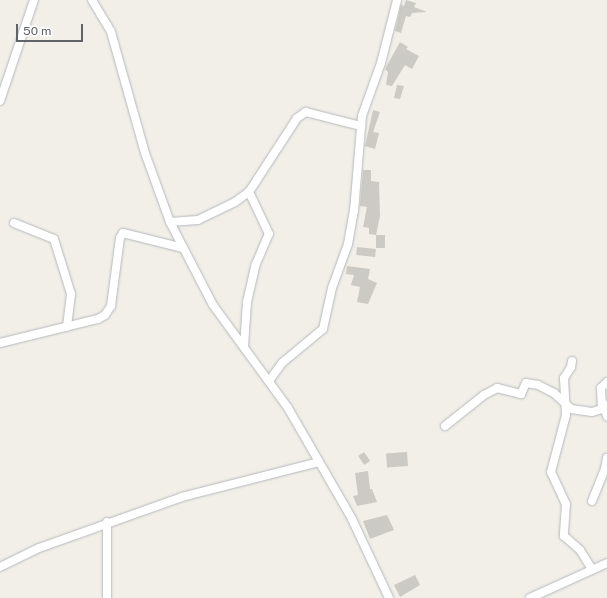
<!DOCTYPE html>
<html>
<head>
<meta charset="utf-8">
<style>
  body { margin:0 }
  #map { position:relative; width:607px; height:598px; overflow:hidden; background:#f1efe8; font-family:"Public Sans",sans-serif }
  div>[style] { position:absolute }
  .building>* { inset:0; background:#cccac5; transform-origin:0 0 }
  .roads { filter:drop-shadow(0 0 1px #b5b8bc) drop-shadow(0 0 1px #b5b8bc) }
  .street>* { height:8px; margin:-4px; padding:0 4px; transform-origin:4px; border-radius:4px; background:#fff }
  span { translate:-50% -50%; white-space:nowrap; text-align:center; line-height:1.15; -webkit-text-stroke:3px #fff; paint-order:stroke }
  .scale { position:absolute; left:16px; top:24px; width:67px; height:18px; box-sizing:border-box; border:2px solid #5f6368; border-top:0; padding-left:5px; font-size:12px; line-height:14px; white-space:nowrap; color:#5f6368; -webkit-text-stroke:3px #fff; paint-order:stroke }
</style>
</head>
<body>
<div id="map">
  <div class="building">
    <i style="clip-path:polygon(406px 0,416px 3px,414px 7px,427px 12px,412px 13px,410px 17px,406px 16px,401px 33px,395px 31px,401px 5px,404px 6px)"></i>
    <i style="clip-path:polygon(400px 42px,408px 47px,406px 49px,419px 56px,412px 69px,405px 65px,392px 86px,386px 85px,388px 72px,385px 69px)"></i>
    <i style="clip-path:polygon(397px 85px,404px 86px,400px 99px,394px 98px)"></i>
    <i style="clip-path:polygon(373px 110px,380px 112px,373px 132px,379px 133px,375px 149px,365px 146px)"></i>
    <i style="clip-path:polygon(363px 170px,371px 170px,371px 181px,379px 182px,380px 216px,376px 235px,369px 234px,369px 228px,363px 227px,367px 207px,360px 206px)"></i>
    <i style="left:376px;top:235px;width:9px;height:13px"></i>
    <i style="left:357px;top:247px;width:19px;height:8px;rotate:6deg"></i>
    <i style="clip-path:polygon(347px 266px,370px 269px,368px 279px,377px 283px,368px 304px,357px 302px,360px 287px,351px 285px,354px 275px,346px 274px)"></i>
    <i style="left:364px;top:452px;width:11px;height:7px;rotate:56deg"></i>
    <i style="left:407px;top:452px;width:14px;height:21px;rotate:86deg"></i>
    <i style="clip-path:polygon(368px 471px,370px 489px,372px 489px,377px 502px,357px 506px,353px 496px,358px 495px,355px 473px)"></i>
    <i style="clip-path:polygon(387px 515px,394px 530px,370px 539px,363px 521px)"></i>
    <i style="clip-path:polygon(415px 575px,420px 585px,400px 597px,394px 585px)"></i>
  </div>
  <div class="roads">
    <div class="street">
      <i style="left:92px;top:0;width:37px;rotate:59deg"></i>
      <i style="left:111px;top:32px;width:126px;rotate:74.3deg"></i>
      <i style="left:145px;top:153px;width:73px;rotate:70.1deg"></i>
      <i style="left:170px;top:222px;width:93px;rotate:62.6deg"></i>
      <i style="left:213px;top:305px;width:127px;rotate:53.9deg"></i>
      <i style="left:288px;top:408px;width:128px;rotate:60deg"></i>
      <i style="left:352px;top:519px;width:87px;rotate:64.9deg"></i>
      <i style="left:0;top:101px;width:107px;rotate:-71.4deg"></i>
      <i style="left:170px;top:222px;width:28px;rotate:-4deg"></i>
      <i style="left:198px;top:220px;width:41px;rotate:-25.9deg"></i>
      <i style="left:235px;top:202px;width:17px;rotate:-36deg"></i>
      <i style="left:249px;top:192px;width:88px;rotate:-57deg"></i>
      <i style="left:297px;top:118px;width:11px;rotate:-34deg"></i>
      <i style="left:306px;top:112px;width:57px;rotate:14.3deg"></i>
      <i style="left:14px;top:223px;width:43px;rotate:21.8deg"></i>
      <i style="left:54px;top:239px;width:58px;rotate:72.8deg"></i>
      <i style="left:71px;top:294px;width:33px;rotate:97deg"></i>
      <i style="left:0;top:343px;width:101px;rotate:-13.8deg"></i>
      <i style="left:98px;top:319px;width:8px;rotate:-30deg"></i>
      <i style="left:105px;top:315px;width:11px;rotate:-56deg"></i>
      <i style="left:111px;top:306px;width:69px;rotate:-82.5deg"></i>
      <i style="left:120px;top:238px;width:6px;rotate:-59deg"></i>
      <i style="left:123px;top:233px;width:62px;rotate:14deg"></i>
      <i style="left:244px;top:347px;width:45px;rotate:-86.2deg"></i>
      <i style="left:247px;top:302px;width:39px;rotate:-77deg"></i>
      <i style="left:256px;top:264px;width:33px;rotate:-67deg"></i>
      <i style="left:269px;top:234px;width:47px;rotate:-115.5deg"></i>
      <i style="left:572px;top:361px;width:6px;rotate:99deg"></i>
      <i style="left:571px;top:367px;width:13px;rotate:122deg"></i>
      <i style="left:564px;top:378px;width:37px;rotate:87deg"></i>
      <i style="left:566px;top:415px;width:59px;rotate:104.7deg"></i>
      <i style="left:551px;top:472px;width:35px;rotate:65deg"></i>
      <i style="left:566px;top:504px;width:32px;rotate:94deg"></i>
      <i style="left:564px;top:536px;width:21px;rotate:41deg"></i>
      <i style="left:580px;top:550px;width:22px;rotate:58deg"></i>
      <i style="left:269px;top:381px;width:22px;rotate:-54deg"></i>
      <i style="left:282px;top:363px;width:53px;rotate:-39.7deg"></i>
      <i style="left:323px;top:329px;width:42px;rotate:-77.6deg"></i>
      <i style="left:332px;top:288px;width:47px;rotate:-70deg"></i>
      <i style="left:348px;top:244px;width:34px;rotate:-80deg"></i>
      <i style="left:354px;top:211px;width:95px;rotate:-85.2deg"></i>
      <i style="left:362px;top:116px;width:56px;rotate:-70.3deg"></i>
      <i style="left:381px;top:63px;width:65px;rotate:-75.7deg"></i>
      <i style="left:603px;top:403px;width:14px;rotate:73deg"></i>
      <i style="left:445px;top:426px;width:50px;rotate:-38.5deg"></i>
      <i style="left:484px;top:395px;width:15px;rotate:-28deg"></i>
      <i style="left:497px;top:388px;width:25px;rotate:14deg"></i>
      <i style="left:521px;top:394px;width:12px;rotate:-66deg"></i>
      <i style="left:526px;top:383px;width:12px;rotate:9deg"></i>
      <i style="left:538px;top:385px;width:18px;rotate:27deg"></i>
      <i style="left:554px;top:393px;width:23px;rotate:43deg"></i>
      <i style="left:571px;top:409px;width:21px;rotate:8deg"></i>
      <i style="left:592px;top:412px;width:10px;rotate:-17deg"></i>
      <i style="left:602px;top:409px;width:21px;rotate:-93deg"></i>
      <i style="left:601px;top:388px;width:8px;rotate:-45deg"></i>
      <i style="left:592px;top:501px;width:35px;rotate:-68deg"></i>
      <i style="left:605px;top:469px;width:11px;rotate:-80deg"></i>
      <i style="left:0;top:567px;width:43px;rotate:-26deg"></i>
      <i style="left:39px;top:548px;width:152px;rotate:-19.6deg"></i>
      <i style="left:182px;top:497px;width:141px;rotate:-14.3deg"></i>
      <i style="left:107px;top:598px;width:76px;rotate:-90deg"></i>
      <i style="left:530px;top:598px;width:85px;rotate:-24.4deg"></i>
    </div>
  </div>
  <div class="scale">50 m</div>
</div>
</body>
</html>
